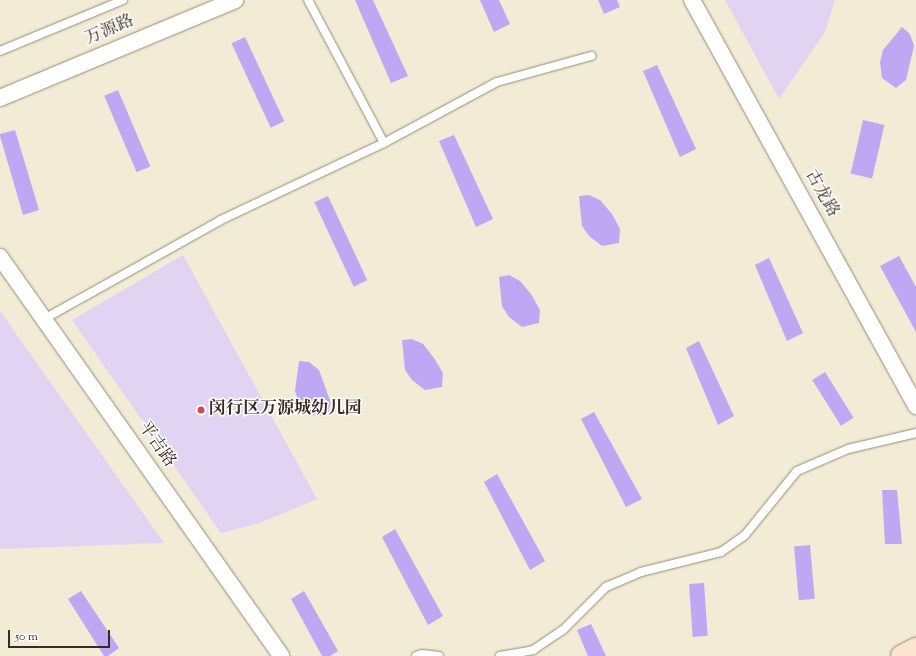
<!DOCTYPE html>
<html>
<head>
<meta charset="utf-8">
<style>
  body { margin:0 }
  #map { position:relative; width:916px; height:656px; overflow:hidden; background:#f2ebd5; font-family:"Sorts Mill Goudy","Noto Serif SC",serif }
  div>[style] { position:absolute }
  .built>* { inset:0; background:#e1d4f3 }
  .building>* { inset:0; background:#bea8f3; transform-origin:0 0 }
  .roads { filter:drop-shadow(0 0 1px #968a7a) drop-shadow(0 0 1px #968a7a) }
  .lane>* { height:8px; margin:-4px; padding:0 4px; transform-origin:4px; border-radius:4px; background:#fff }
  .street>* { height:16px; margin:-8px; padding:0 8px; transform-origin:8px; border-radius:8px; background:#fff }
  .secondary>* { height:22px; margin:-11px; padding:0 11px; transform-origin:11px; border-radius:11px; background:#fce5cf }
  .dots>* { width:11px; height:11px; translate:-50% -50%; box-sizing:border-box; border:2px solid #fff; border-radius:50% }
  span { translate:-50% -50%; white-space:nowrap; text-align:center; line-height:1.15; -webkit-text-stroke:3px #fff; paint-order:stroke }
  .street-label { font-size:17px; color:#3b2a1e }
  .poi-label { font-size:17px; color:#3b2a1e; font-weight:700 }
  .left { translate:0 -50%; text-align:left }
  .scale { position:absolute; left:8px; top:630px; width:102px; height:18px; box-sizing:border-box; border:2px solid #3b2a1e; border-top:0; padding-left:5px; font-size:12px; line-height:14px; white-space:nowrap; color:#3b2a1e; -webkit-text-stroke:3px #fff; paint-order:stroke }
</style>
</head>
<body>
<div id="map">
  <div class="built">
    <i style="clip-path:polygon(725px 0,835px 0,825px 32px,779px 99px)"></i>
    <i style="clip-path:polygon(183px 255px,317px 499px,260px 523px,221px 533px,72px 320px)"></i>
    <i style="clip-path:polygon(0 311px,164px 543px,0 549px)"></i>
  </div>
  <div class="building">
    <i style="clip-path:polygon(355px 0,373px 0,408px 76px,391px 83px)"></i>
    <i style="clip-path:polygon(480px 0,499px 0,510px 24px,494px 32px)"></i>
    <i style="clip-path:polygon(598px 0,617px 0,620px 7px,604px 14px)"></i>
    <i style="clip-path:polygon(902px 27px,910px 34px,914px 46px,906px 80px,896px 88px,882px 78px,880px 62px,883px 50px)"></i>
    <i style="left:245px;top:37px;width:93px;height:15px;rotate:65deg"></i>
    <i style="clip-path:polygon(657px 65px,696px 149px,680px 157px,643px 71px)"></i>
    <i style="left:118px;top:90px;width:83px;height:15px;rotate:67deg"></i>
    <i style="left:863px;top:120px;width:22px;height:55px;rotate:13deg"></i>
    <i style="clip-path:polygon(15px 130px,39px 210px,23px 215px,0 136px,0 134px)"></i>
    <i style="clip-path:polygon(454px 135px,493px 219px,476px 227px,439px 141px)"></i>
    <i style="clip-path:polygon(589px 195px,600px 200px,612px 214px,620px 229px,619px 243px,602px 246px,589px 236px,582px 226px,579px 196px)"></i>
    <i style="left:328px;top:196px;width:93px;height:15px;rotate:65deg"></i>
    <i style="clip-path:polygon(899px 256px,916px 287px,916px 332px,880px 266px)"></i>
    <i style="clip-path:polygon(769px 258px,803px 333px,787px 341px,755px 265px)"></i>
    <i style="clip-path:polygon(509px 275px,520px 281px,531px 294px,540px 310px,539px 323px,522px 327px,509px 317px,502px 306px,499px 277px)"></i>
    <i style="clip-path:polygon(412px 339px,423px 344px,434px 358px,443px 373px,442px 387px,425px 390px,412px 380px,405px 370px,402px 340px)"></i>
    <i style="clip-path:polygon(699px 341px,734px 416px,718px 425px,686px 348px)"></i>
    <i style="clip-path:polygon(299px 361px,309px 362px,319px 370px,331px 403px,327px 416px,309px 415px,299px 403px,295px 391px)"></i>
    <i style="left:825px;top:372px;width:54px;height:15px;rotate:58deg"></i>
    <i style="clip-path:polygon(594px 412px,642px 499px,626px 507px,581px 419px)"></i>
    <i style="clip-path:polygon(497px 474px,545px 561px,530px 570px,484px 482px)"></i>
    <i style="clip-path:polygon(882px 490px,897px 490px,902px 544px,885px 544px)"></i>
    <i style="clip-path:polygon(395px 529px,443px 616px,428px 625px,382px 537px)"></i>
    <i style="left:810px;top:545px;width:54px;height:16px;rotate:85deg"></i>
    <i style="left:704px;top:583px;width:53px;height:15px;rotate:86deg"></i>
    <i style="clip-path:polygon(81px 591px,119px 648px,108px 656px,104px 656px,68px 599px)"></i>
    <i style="clip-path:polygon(304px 591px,338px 651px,330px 656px,322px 656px,291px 599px)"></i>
    <i style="clip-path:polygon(591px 624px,606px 656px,588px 656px,577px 630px)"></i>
  </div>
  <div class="roads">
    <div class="lane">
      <i style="left:308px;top:0;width:162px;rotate:62deg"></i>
      <i style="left:0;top:51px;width:133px;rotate:-22.5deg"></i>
      <i style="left:44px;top:319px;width:203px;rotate:-29.2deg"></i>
      <i style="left:221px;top:220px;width:180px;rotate:-25.3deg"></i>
      <i style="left:384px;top:143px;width:128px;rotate:-28.4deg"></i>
      <i style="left:497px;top:82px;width:98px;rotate:-15.5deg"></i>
      <i style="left:416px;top:656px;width:6px;rotate:-18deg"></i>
      <i style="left:422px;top:654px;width:17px;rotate:7deg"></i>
      <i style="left:500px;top:656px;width:34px;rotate:-10deg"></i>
      <i style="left:533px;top:650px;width:36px;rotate:-34deg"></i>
      <i style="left:563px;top:630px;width:61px;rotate:-45deg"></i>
      <i style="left:606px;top:587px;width:38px;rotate:-23deg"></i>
      <i style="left:641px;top:572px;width:82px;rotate:-14deg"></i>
      <i style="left:721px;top:552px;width:29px;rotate:-35deg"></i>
      <i style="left:745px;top:535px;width:82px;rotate:-50.9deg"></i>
      <i style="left:797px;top:471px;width:56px;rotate:-23.3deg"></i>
      <i style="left:848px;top:449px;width:70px;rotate:-13.2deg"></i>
    </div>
    <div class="street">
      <i style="left:692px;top:0;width:464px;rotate:61.1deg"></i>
      <i style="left:0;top:98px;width:255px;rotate:-22.6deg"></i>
      <i style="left:0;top:257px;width:488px;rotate:54.8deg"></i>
    </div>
    <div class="secondary">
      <i style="left:902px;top:656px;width:16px;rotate:-27deg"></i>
    </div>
  </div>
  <div class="dots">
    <i style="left:201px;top:410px;background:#d1495b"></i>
  </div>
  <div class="street-label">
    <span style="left:110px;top:31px;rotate:-23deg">万源路</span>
    <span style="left:821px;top:194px;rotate:61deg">古龙路</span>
    <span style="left:156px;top:445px;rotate:55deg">平吉路</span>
  </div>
  <div class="poi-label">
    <span class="left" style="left:209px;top:410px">闵行区万源城幼儿园</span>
  </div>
  <div class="scale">50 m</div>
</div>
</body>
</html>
